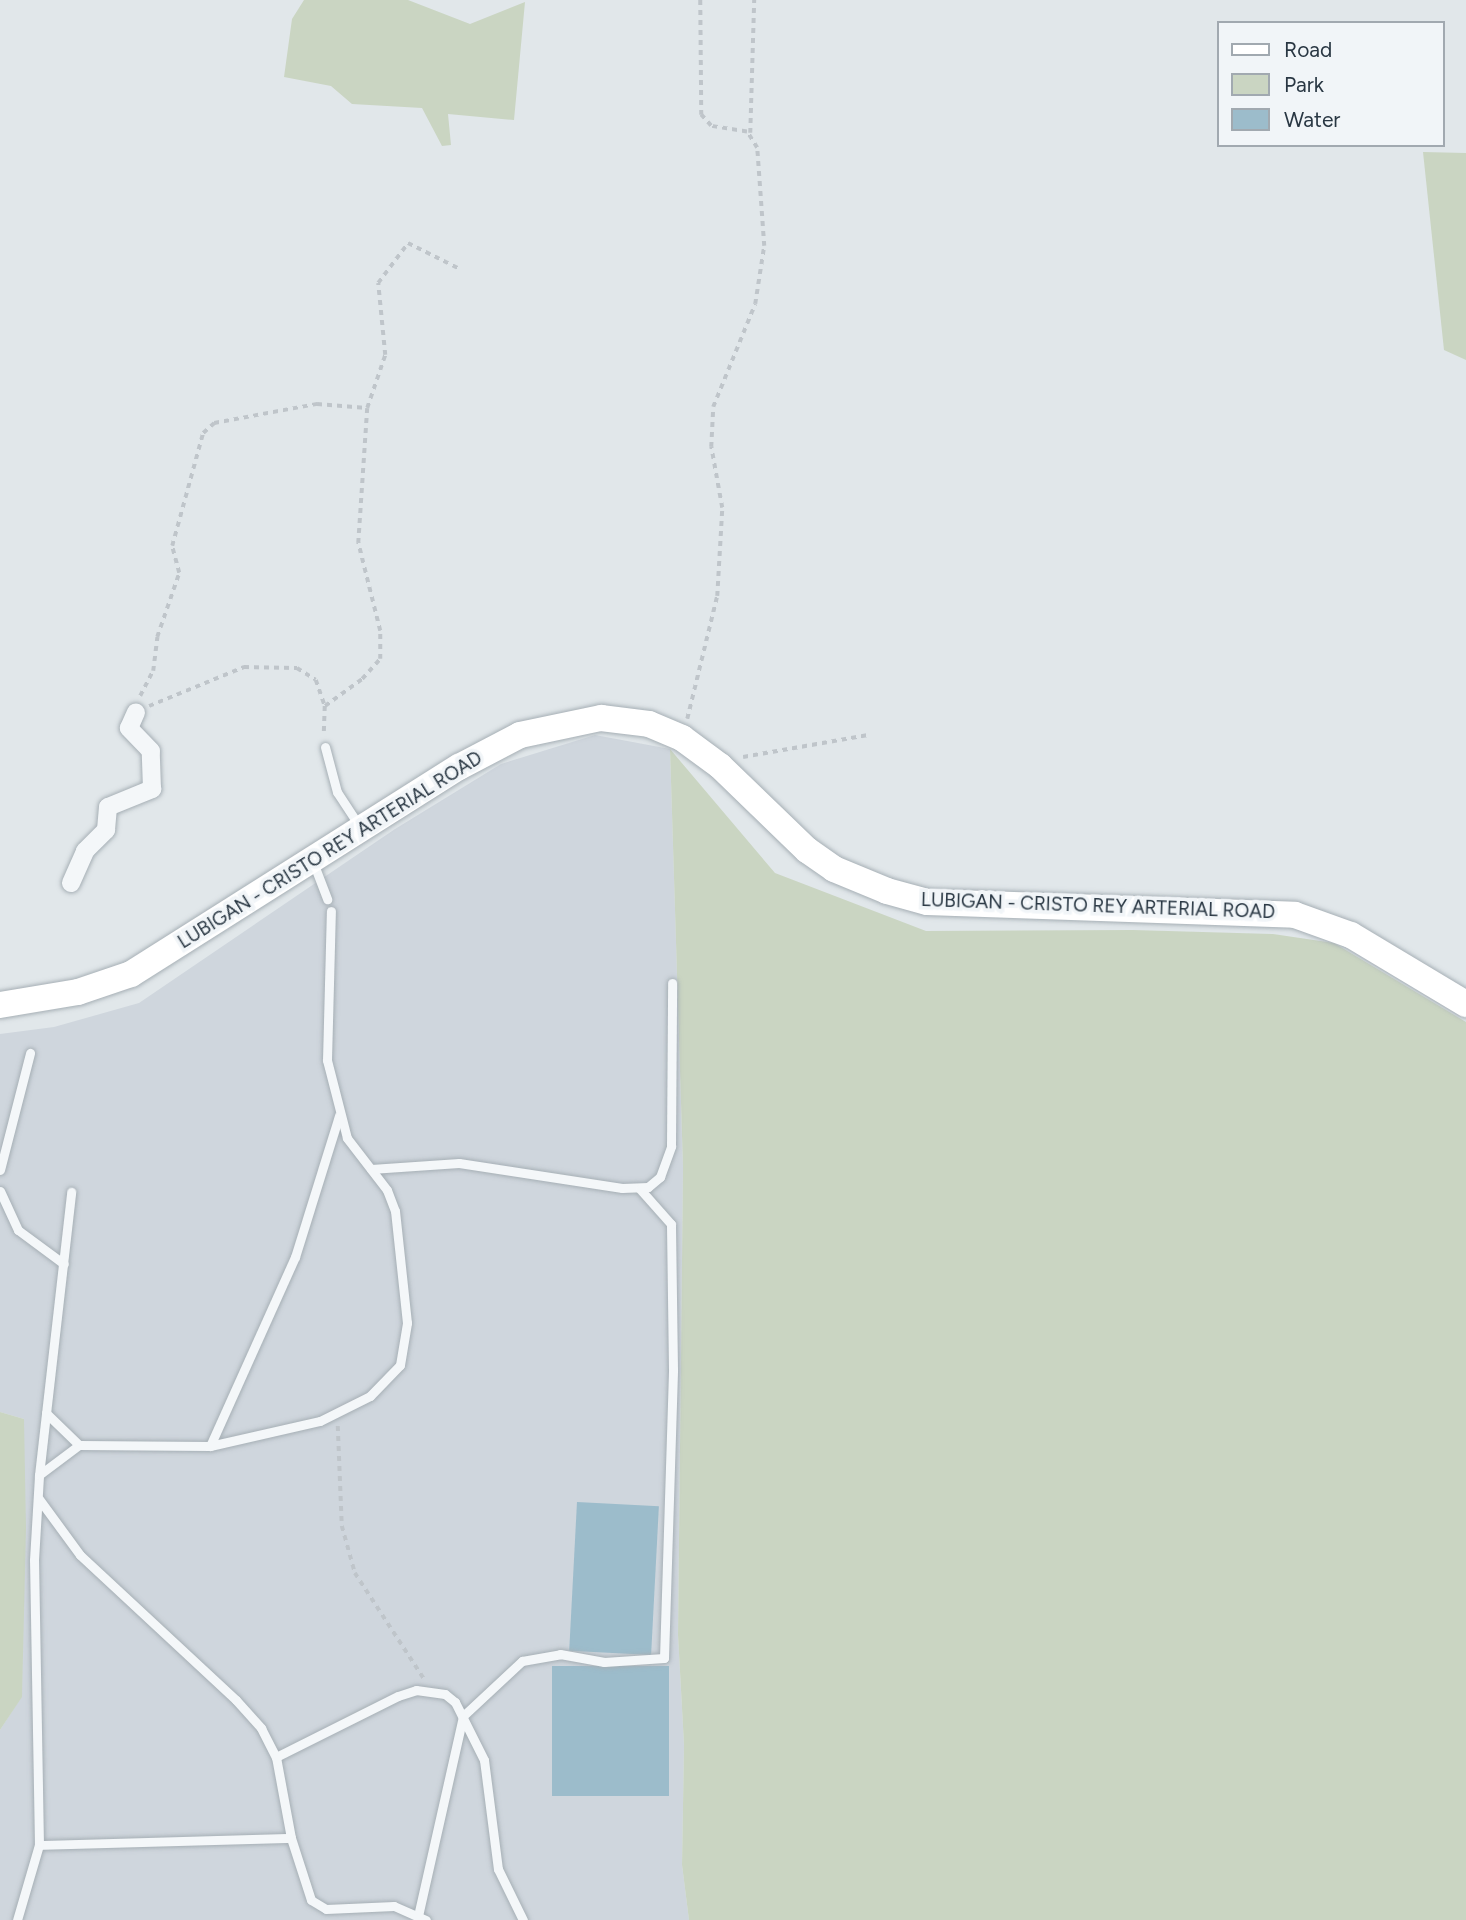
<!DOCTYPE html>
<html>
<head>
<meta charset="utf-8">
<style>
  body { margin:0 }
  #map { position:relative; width:1466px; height:1920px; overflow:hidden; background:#e1e7ea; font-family:Figtree,sans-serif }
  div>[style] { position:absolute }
  .built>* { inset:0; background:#cfd6dd }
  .green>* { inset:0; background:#cad5c2 }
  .water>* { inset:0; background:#9cbccb; transform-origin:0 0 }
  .path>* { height:3.5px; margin-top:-1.75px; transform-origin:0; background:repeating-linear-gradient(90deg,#bfc5ca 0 5px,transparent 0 10px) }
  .roads { filter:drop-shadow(0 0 2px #a6afb5) drop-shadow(0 0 2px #a6afb5) }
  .service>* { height:9px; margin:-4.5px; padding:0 4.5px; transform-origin:4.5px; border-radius:4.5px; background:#f4f7f9 }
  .minor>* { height:18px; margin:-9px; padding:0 9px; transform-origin:9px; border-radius:9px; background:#f4f7f9 }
  .secondary>* { height:26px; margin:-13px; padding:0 13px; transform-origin:13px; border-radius:13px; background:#fff }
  span { translate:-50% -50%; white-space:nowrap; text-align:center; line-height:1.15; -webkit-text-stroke:7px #f1f5f8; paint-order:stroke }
  .street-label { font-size:19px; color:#293743 }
  .legend { position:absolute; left:1217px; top:21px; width:228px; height:126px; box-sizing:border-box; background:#f1f5f8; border:2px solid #a1a9b0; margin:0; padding:9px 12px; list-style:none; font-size:21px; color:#293743 }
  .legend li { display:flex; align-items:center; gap:14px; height:35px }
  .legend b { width:35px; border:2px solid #a1a9b0 }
</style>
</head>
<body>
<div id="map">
  <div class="built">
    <i style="clip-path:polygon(595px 735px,670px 749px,683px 1167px,678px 1635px,684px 1745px,682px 1865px,689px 1920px,0 1920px,0 1730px,22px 1696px,24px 1419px,0 1412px,0 1034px,54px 1027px,139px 1003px,395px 829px,501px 764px)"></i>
  </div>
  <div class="green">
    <i style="clip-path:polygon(304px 0,408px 0,470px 24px,525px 2px,514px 120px,448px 114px,451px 145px,442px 146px,422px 108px,352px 104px,331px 86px,284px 77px,292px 19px)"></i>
    <i style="clip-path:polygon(1423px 152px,1466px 153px,1466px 360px,1444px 350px)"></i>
    <i style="clip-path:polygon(670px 749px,775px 873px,926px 931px,1133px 930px,1273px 934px,1334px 943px,1466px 1022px,1466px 1920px,689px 1920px,682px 1865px,684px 1745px,678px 1635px,683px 1167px)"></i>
    <i style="clip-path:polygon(0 1412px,24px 1419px,26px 1529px,22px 1697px,0 1730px)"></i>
  </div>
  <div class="water">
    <i style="left:577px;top:1502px;width:82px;height:149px;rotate:3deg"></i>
    <i style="left:669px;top:1666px;width:130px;height:117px;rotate:90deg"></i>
  </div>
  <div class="path">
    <i style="left:750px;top:133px;width:133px;rotate:-88.3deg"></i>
    <i style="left:140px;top:696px;width:28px;rotate:-63deg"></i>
    <i style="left:153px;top:671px;width:34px;rotate:-83deg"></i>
    <i style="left:157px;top:637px;width:68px;rotate:-71deg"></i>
    <i style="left:179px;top:573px;width:28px;rotate:-105deg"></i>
    <i style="left:172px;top:546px;width:117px;rotate:-74.7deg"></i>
    <i style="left:203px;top:433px;width:15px;rotate:-42deg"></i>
    <i style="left:214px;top:423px;width:105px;rotate:-10.5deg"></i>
    <i style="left:317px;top:404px;width:50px;rotate:4.6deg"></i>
    <i style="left:367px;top:408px;width:56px;rotate:-71.2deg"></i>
    <i style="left:385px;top:355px;width:72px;rotate:-95.6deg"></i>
    <i style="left:378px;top:283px;width:50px;rotate:-53.1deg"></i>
    <i style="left:408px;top:243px;width:58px;rotate:26.6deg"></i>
    <i style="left:149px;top:706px;width:103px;rotate:-22.3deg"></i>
    <i style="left:244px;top:667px;width:53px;rotate:1.1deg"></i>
    <i style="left:297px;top:668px;width:22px;rotate:32deg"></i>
    <i style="left:316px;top:680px;width:28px;rotate:71deg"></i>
    <i style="left:325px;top:706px;width:28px;rotate:92deg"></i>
    <i style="left:325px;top:706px;width:46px;rotate:-36.1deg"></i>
    <i style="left:362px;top:679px;width:27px;rotate:-48deg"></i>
    <i style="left:380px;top:659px;width:28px;rotate:-90deg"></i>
    <i style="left:380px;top:631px;width:91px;rotate:-104deg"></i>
    <i style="left:358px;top:543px;width:135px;rotate:-86.2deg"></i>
    <i style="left:687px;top:719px;width:127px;rotate:-76.3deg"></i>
    <i style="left:717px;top:596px;width:88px;rotate:-86.7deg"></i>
    <i style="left:722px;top:508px;width:62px;rotate:-100.2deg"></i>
    <i style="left:711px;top:447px;width:40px;rotate:-87.1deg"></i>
    <i style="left:713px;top:407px;width:111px;rotate:-67.8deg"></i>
    <i style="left:755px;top:304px;width:59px;rotate:-81.2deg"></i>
    <i style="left:764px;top:246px;width:98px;rotate:-94.1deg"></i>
    <i style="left:757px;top:148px;width:19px;rotate:-122deg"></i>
    <i style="left:747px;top:132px;width:36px;rotate:-171deg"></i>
    <i style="left:711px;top:126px;width:15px;rotate:-132deg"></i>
    <i style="left:701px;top:115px;width:115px;rotate:-90.5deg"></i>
    <i style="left:743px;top:757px;width:127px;rotate:-10deg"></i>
    <i style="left:338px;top:1426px;width:100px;rotate:87.7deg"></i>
    <i style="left:342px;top:1526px;width:49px;rotate:74.5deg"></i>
    <i style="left:355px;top:1573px;width:126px;rotate:56.9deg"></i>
  </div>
  <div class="roads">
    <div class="service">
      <i style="left:325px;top:747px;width:47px;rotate:75.1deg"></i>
      <i style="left:337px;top:792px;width:42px;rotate:56.7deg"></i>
      <i style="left:313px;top:862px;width:40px;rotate:69deg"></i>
      <i style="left:371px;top:1169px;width:88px;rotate:-3.9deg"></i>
      <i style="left:459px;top:1163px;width:165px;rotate:8.7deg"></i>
      <i style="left:622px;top:1188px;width:26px;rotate:-2deg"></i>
      <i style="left:648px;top:1187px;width:16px;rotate:-40deg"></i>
      <i style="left:660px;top:1177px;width:33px;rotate:-70deg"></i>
      <i style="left:671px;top:1146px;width:163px;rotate:-89.6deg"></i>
      <i style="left:0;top:1170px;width:121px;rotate:-75.6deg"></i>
      <i style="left:0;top:1191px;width:43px;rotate:65.2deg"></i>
      <i style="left:18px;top:1230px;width:57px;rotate:36.5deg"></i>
      <i style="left:46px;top:1413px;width:46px;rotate:44.1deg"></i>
      <i style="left:210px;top:1446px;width:207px;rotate:-65.8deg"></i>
      <i style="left:295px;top:1257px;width:148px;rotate:-72.7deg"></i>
      <i style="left:39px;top:1475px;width:50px;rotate:-36.9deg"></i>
      <i style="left:79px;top:1445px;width:131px;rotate:0.4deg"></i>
      <i style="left:210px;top:1446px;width:113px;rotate:-12.8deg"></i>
      <i style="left:320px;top:1421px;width:56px;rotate:-26.6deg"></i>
      <i style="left:370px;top:1396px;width:43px;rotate:-45.9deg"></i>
      <i style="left:400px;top:1365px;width:43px;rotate:-80.5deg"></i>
      <i style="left:407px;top:1323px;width:113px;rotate:-96.1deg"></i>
      <i style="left:395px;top:1211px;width:22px;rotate:-111deg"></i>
      <i style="left:387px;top:1190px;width:66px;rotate:-127.6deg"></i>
      <i style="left:347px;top:1138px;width:81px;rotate:-104.4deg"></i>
      <i style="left:327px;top:1060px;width:149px;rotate:-88.5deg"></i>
      <i style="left:39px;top:1499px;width:69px;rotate:53.8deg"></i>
      <i style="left:80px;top:1555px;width:213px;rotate:42.9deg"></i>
      <i style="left:236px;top:1700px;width:38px;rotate:48deg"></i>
      <i style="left:261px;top:1728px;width:33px;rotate:63deg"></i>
      <i style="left:276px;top:1757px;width:82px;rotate:79.5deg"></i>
      <i style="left:291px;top:1838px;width:65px;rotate:72.1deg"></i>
      <i style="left:311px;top:1900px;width:17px;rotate:31deg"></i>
      <i style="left:326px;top:1909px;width:68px;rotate:-2.5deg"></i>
      <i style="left:394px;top:1906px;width:35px;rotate:24deg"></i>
      <i style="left:276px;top:1757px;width:136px;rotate:-26.6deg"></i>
      <i style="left:398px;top:1696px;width:19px;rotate:-18deg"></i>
      <i style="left:416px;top:1690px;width:29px;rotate:8deg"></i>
      <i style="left:445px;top:1694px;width:13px;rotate:39deg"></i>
      <i style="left:455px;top:1702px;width:65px;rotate:63.4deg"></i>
      <i style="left:484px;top:1760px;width:110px;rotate:82.7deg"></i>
      <i style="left:498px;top:1869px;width:57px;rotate:63.9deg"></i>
      <i style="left:39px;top:1845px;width:252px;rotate:-1.6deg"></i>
      <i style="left:418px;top:1916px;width:205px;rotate:-77.3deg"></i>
      <i style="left:463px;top:1716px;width:81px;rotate:-43deg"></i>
      <i style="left:522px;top:1661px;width:39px;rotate:-10deg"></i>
      <i style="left:560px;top:1654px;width:45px;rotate:10.3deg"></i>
      <i style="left:604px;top:1662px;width:60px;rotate:-3.8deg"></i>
      <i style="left:664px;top:1658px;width:289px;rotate:-88.2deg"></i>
      <i style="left:673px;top:1369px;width:145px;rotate:-90.8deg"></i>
      <i style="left:671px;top:1224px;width:47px;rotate:-131.5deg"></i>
      <i style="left:17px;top:1920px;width:78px;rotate:-73.7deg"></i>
      <i style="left:39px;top:1845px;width:285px;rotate:-91deg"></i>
      <i style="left:34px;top:1560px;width:85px;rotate:-86.6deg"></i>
      <i style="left:39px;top:1475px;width:285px;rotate:-83.5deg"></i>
    </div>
    <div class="minor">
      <i style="left:71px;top:883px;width:35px;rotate:-66deg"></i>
      <i style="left:85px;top:851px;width:30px;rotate:-45deg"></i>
      <i style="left:106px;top:830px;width:23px;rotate:-85deg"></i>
      <i style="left:108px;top:807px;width:48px;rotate:-22.2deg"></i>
      <i style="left:152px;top:789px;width:38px;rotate:-92deg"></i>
      <i style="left:151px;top:751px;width:32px;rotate:-134deg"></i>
      <i style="left:129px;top:728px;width:17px;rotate:-66deg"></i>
    </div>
    <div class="secondary">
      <i style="left:0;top:1005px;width:79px;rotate:-9.5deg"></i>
      <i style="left:78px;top:992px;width:56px;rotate:-18.8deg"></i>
      <i style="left:131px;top:974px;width:388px;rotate:-32.3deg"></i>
      <i style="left:459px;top:767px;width:69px;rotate:-27.7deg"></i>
      <i style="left:520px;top:735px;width:83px;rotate:-11.9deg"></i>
      <i style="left:601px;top:718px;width:48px;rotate:7.1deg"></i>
      <i style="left:649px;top:724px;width:36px;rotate:23deg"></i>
      <i style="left:682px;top:738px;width:47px;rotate:36.4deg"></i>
      <i style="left:720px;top:766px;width:121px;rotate:44deg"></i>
      <i style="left:807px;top:850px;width:33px;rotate:35deg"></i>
      <i style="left:834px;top:869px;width:57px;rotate:22.5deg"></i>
      <i style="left:887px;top:891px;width:41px;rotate:15.4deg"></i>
      <i style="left:927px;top:902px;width:368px;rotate:2deg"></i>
      <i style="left:1295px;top:915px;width:59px;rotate:19.7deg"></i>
      <i style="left:1351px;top:935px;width:134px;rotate:31deg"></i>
    </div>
  </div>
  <div class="street-label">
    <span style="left:330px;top:850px;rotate:-32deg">LUBIGAN - CRISTO REY ARTERIAL ROAD</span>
    <span style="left:1098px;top:906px;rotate:2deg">LUBIGAN - CRISTO REY ARTERIAL ROAD</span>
  </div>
  <ul class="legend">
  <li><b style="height:9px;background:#fff"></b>Road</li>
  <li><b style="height:19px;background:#cad5c2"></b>Park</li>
  <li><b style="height:19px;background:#9cbccb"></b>Water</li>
  </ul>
</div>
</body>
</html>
